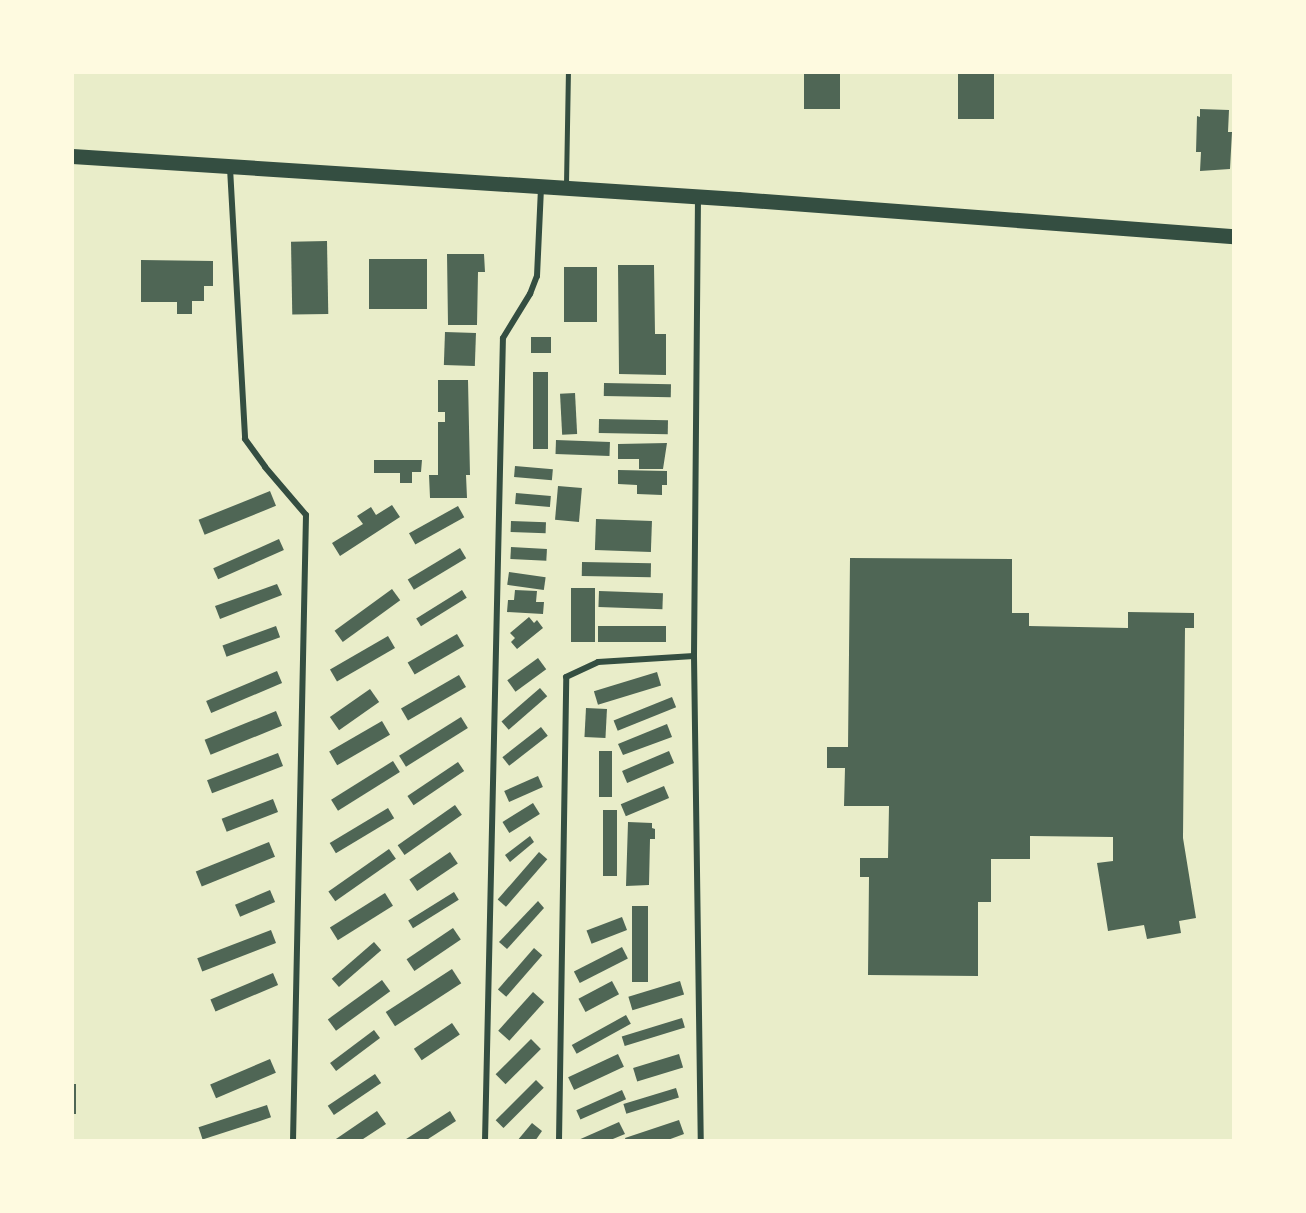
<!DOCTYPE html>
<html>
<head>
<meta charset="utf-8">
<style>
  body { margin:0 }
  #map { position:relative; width:1306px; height:1213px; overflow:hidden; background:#e9edc9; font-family:Jost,sans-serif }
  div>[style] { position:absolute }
  .building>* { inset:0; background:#4f6655; transform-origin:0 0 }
  .service>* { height:4.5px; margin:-2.25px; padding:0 2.25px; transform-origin:2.25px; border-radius:2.25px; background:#344e41 }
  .minor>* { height:6px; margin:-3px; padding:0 3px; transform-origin:3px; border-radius:3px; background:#344e41 }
  .primary>* { height:15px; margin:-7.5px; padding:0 7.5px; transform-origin:7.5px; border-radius:7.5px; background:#344e41 }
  span { translate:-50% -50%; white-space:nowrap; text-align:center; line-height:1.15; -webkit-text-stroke:4.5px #fefae0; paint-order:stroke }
  .frame { position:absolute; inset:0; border:74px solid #fefae0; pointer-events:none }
</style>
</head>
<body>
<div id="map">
  <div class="building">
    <i style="left:804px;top:72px;width:36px;height:37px"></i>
    <i style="left:958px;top:72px;width:36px;height:47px"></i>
    <i style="clip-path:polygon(1200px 109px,1229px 110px,1228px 132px,1232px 132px,1230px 169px,1200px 171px,1201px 152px,1196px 152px,1197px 116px,1200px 117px)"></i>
    <i style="left:327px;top:241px;width:73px;height:36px;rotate:89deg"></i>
    <i style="clip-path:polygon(447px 254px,484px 254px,485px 272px,478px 272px,477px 325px,448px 325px)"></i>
    <i style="left:369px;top:259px;width:58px;height:50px"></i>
    <i style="clip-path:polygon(141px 260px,213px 261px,213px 286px,204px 286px,204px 301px,192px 301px,192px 314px,177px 314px,177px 302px,141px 302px)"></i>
    <i style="clip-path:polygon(618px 265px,654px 265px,655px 334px,666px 334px,666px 375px,619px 374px)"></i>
    <i style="left:564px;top:267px;width:33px;height:55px"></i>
    <i style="left:445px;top:332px;width:31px;height:33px;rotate:2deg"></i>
    <i style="left:531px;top:337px;width:20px;height:16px"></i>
    <i style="left:533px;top:372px;width:15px;height:77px"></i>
    <i style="clip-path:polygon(438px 380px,468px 380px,470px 475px,466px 475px,467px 498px,430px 498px,429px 475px,438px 475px,438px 422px,445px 422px,445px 412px,438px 412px)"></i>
    <i style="left:604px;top:383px;width:67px;height:13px;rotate:1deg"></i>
    <i style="left:575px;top:393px;width:41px;height:15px;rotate:87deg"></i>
    <i style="left:599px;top:419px;width:69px;height:14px;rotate:1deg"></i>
    <i style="left:556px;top:440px;width:54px;height:14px;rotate:2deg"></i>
    <i style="clip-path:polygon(667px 443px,663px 469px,639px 469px,639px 459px,618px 459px,618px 444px)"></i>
    <i style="clip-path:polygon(374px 460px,422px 460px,421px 472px,412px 472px,412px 483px,400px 483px,400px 473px,374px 473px)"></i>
    <i style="left:515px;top:466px;width:38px;height:11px;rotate:5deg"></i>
    <i style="clip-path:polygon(618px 470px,667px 471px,667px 485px,662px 485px,662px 495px,637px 494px,637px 485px,618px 484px)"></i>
    <i style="left:558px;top:486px;width:24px;height:34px;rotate:5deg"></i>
    <i style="left:270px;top:491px;width:16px;height:77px;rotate:68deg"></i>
    <i style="left:516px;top:493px;width:35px;height:11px;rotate:5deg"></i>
    <i style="clip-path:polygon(392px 505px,400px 517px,340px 556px,332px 543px,363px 524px,357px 516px,371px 507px,376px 515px)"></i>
    <i style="left:458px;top:506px;width:13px;height:56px;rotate:61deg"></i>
    <i style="left:596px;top:519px;width:56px;height:31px;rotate:2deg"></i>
    <i style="left:511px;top:521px;width:35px;height:11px;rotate:2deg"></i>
    <i style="left:279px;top:539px;width:12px;height:72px;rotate:66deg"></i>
    <i style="left:511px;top:547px;width:36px;height:12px;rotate:3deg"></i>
    <i style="left:460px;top:548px;width:12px;height:61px;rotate:59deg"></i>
    <i style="clip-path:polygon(850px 558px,1012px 559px,1012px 613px,1029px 613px,1029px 626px,1128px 628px,1128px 612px,1194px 613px,1194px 628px,1185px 628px,1183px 838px,1196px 918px,1179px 921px,1181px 933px,1147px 939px,1144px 925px,1108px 931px,1097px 863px,1113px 861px,1113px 837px,1030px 836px,1030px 859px,991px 859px,991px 902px,978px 902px,978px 976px,868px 975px,869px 877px,860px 877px,860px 858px,888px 858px,889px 806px,844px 806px,845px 768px,827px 768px,827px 747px,848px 747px)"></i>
    <i style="left:582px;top:562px;width:69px;height:14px;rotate:1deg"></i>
    <i style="left:509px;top:572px;width:37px;height:13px;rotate:8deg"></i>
    <i style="clip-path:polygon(277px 584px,282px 595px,220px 619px,215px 606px)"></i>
    <i style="left:571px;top:588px;width:24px;height:54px"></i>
    <i style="left:392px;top:589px;width:14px;height:71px;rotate:54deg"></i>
    <i style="left:462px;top:590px;width:9px;height:54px;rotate:58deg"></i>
    <i style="clip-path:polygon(515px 590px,537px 591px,536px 602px,544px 602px,543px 614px,507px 612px,508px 600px,514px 600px)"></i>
    <i style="left:599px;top:591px;width:64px;height:16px;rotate:2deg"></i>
    <i style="clip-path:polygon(529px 617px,534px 623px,537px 620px,543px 628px,517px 649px,511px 642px,515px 638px,510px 633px)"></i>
    <i style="left:276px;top:626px;width:12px;height:57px;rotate:70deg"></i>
    <i style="left:666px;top:626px;width:16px;height:68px;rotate:90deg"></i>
    <i style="left:457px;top:634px;width:14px;height:57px;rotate:60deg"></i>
    <i style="left:388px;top:636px;width:14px;height:67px;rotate:60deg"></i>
    <i style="left:538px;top:658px;width:14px;height:38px;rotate:54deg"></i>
    <i style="left:277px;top:671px;width:13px;height:77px;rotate:67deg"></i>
    <i style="left:657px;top:672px;width:14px;height:66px;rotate:73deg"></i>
    <i style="left:459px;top:675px;width:14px;height:67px;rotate:60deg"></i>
    <i style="left:540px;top:688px;width:11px;height:51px;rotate:49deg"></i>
    <i style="left:370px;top:689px;width:16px;height:49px;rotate:55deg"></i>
    <i style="left:672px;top:697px;width:11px;height:63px;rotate:68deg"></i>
    <i style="left:586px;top:708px;width:21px;height:29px;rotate:3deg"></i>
    <i style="left:276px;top:711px;width:16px;height:77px;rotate:68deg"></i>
    <i style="left:461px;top:717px;width:13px;height:73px;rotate:58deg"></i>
    <i style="left:382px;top:721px;width:16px;height:61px;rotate:60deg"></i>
    <i style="clip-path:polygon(667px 724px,672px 737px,623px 755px,618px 744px)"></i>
    <i style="left:541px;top:727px;width:11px;height:49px;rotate:52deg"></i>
    <i style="left:599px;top:751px;width:13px;height:46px"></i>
    <i style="left:669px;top:751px;width:13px;height:51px;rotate:67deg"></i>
    <i style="left:278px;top:753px;width:14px;height:76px;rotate:69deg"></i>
    <i style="left:393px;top:761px;width:13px;height:73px;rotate:58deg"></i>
    <i style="left:458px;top:762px;width:11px;height:61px;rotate:56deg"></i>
    <i style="left:538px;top:776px;width:12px;height:37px;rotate:66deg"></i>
    <i style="left:664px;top:786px;width:13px;height:47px;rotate:67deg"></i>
    <i style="left:273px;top:799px;width:14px;height:55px;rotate:69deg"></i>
    <i style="left:533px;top:803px;width:13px;height:36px;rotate:58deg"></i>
    <i style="left:455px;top:805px;width:12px;height:70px;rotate:55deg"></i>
    <i style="left:388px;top:808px;width:12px;height:68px;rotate:59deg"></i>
    <i style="left:603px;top:810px;width:14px;height:66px"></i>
    <i style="clip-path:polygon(628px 822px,652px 823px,652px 828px,655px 829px,655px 839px,650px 839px,649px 885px,626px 886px)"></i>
    <i style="clip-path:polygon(530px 836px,534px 842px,510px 862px,505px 855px)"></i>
    <i style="left:269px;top:842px;width:16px;height:79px;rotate:68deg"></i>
    <i style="left:389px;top:849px;width:12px;height:74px;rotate:55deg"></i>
    <i style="left:450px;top:852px;width:14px;height:49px;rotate:56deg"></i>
    <i style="left:539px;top:852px;width:11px;height:63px;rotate:41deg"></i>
    <i style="left:270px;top:890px;width:13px;height:38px;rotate:67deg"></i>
    <i style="left:454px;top:892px;width:9px;height:54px;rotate:58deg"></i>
    <i style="left:385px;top:893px;width:15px;height:65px;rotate:58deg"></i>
    <i style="clip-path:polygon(538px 901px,544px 908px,507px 949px,499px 942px)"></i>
    <i style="left:632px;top:906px;width:16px;height:76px"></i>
    <i style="left:622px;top:917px;width:14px;height:38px;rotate:69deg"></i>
    <i style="left:453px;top:928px;width:14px;height:56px;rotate:56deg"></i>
    <i style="left:271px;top:930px;width:14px;height:79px;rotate:69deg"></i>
    <i style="left:374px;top:942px;width:11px;height:56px;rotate:49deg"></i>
    <i style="left:622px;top:947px;width:13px;height:54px;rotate:63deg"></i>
    <i style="left:534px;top:948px;width:11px;height:55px;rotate:41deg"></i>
    <i style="left:452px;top:969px;width:17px;height:79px;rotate:57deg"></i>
    <i style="left:273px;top:973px;width:13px;height:68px;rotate:67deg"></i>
    <i style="left:382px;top:980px;width:14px;height:67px;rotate:54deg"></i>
    <i style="left:612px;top:981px;width:15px;height:38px;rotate:62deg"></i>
    <i style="left:680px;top:981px;width:14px;height:54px;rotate:73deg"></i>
    <i style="left:533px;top:992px;width:15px;height:52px;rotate:42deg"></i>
    <i style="left:626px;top:1015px;width:10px;height:62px;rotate:61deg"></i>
    <i style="left:682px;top:1018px;width:10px;height:63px;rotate:73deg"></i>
    <i style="left:452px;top:1023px;width:14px;height:46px;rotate:56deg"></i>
    <i style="left:374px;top:1030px;width:10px;height:55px;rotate:53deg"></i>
    <i style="left:531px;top:1039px;width:14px;height:50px;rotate:45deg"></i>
    <i style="left:618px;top:1054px;width:14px;height:55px;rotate:65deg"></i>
    <i style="left:679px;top:1054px;width:14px;height:48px;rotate:73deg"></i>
    <i style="left:270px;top:1059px;width:15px;height:65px;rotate:67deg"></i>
    <i style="left:375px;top:1074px;width:11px;height:57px;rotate:56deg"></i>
    <i style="left:536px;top:1080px;width:11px;height:57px;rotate:45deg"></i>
    <i style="left:72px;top:1084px;width:4px;height:30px"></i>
    <i style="left:676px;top:1088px;width:10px;height:55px;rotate:73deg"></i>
    <i style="left:622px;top:1090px;width:10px;height:50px;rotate:66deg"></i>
    <i style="left:267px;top:1105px;width:13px;height:72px;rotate:72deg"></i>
    <i style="clip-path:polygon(377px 1111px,386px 1124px,360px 1141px,333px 1141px)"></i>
    <i style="clip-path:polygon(450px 1111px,456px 1121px,425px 1141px,403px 1141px)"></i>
    <i style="clip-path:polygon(679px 1120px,684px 1134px,665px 1141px,626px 1141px,625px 1138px)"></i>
    <i style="clip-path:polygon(619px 1122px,625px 1134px,608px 1141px,576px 1141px)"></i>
    <i style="clip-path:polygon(532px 1123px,542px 1131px,535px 1141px,517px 1141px)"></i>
  </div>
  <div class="service">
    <i style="left:566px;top:184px;width:112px;rotate:-89deg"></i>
  </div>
  <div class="minor">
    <i style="left:230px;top:168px;width:271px;rotate:86.8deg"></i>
    <i style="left:245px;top:439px;width:34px;rotate:54deg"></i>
    <i style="left:265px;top:467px;width:63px;rotate:49.5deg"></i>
    <i style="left:306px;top:515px;width:626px;rotate:91.19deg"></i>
    <i style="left:698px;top:197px;width:459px;rotate:90.5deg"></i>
    <i style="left:694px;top:656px;width:485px;rotate:89.2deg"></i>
    <i style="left:485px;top:1141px;width:803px;rotate:-88.72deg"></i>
    <i style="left:503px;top:338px;width:52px;rotate:-58.5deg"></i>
    <i style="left:530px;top:294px;width:19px;rotate:-69deg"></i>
    <i style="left:537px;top:276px;width:88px;rotate:-87.4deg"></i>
    <i style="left:559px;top:1141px;width:464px;rotate:-89.1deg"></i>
    <i style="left:566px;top:677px;width:35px;rotate:-25deg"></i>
    <i style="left:598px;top:662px;width:96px;rotate:-3.6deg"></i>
  </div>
  <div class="primary">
    <i style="left:72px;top:156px;width:667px;rotate:3.69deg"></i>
    <i style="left:738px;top:199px;width:497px;rotate:4.3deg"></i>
  </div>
  <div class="frame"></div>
</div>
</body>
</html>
